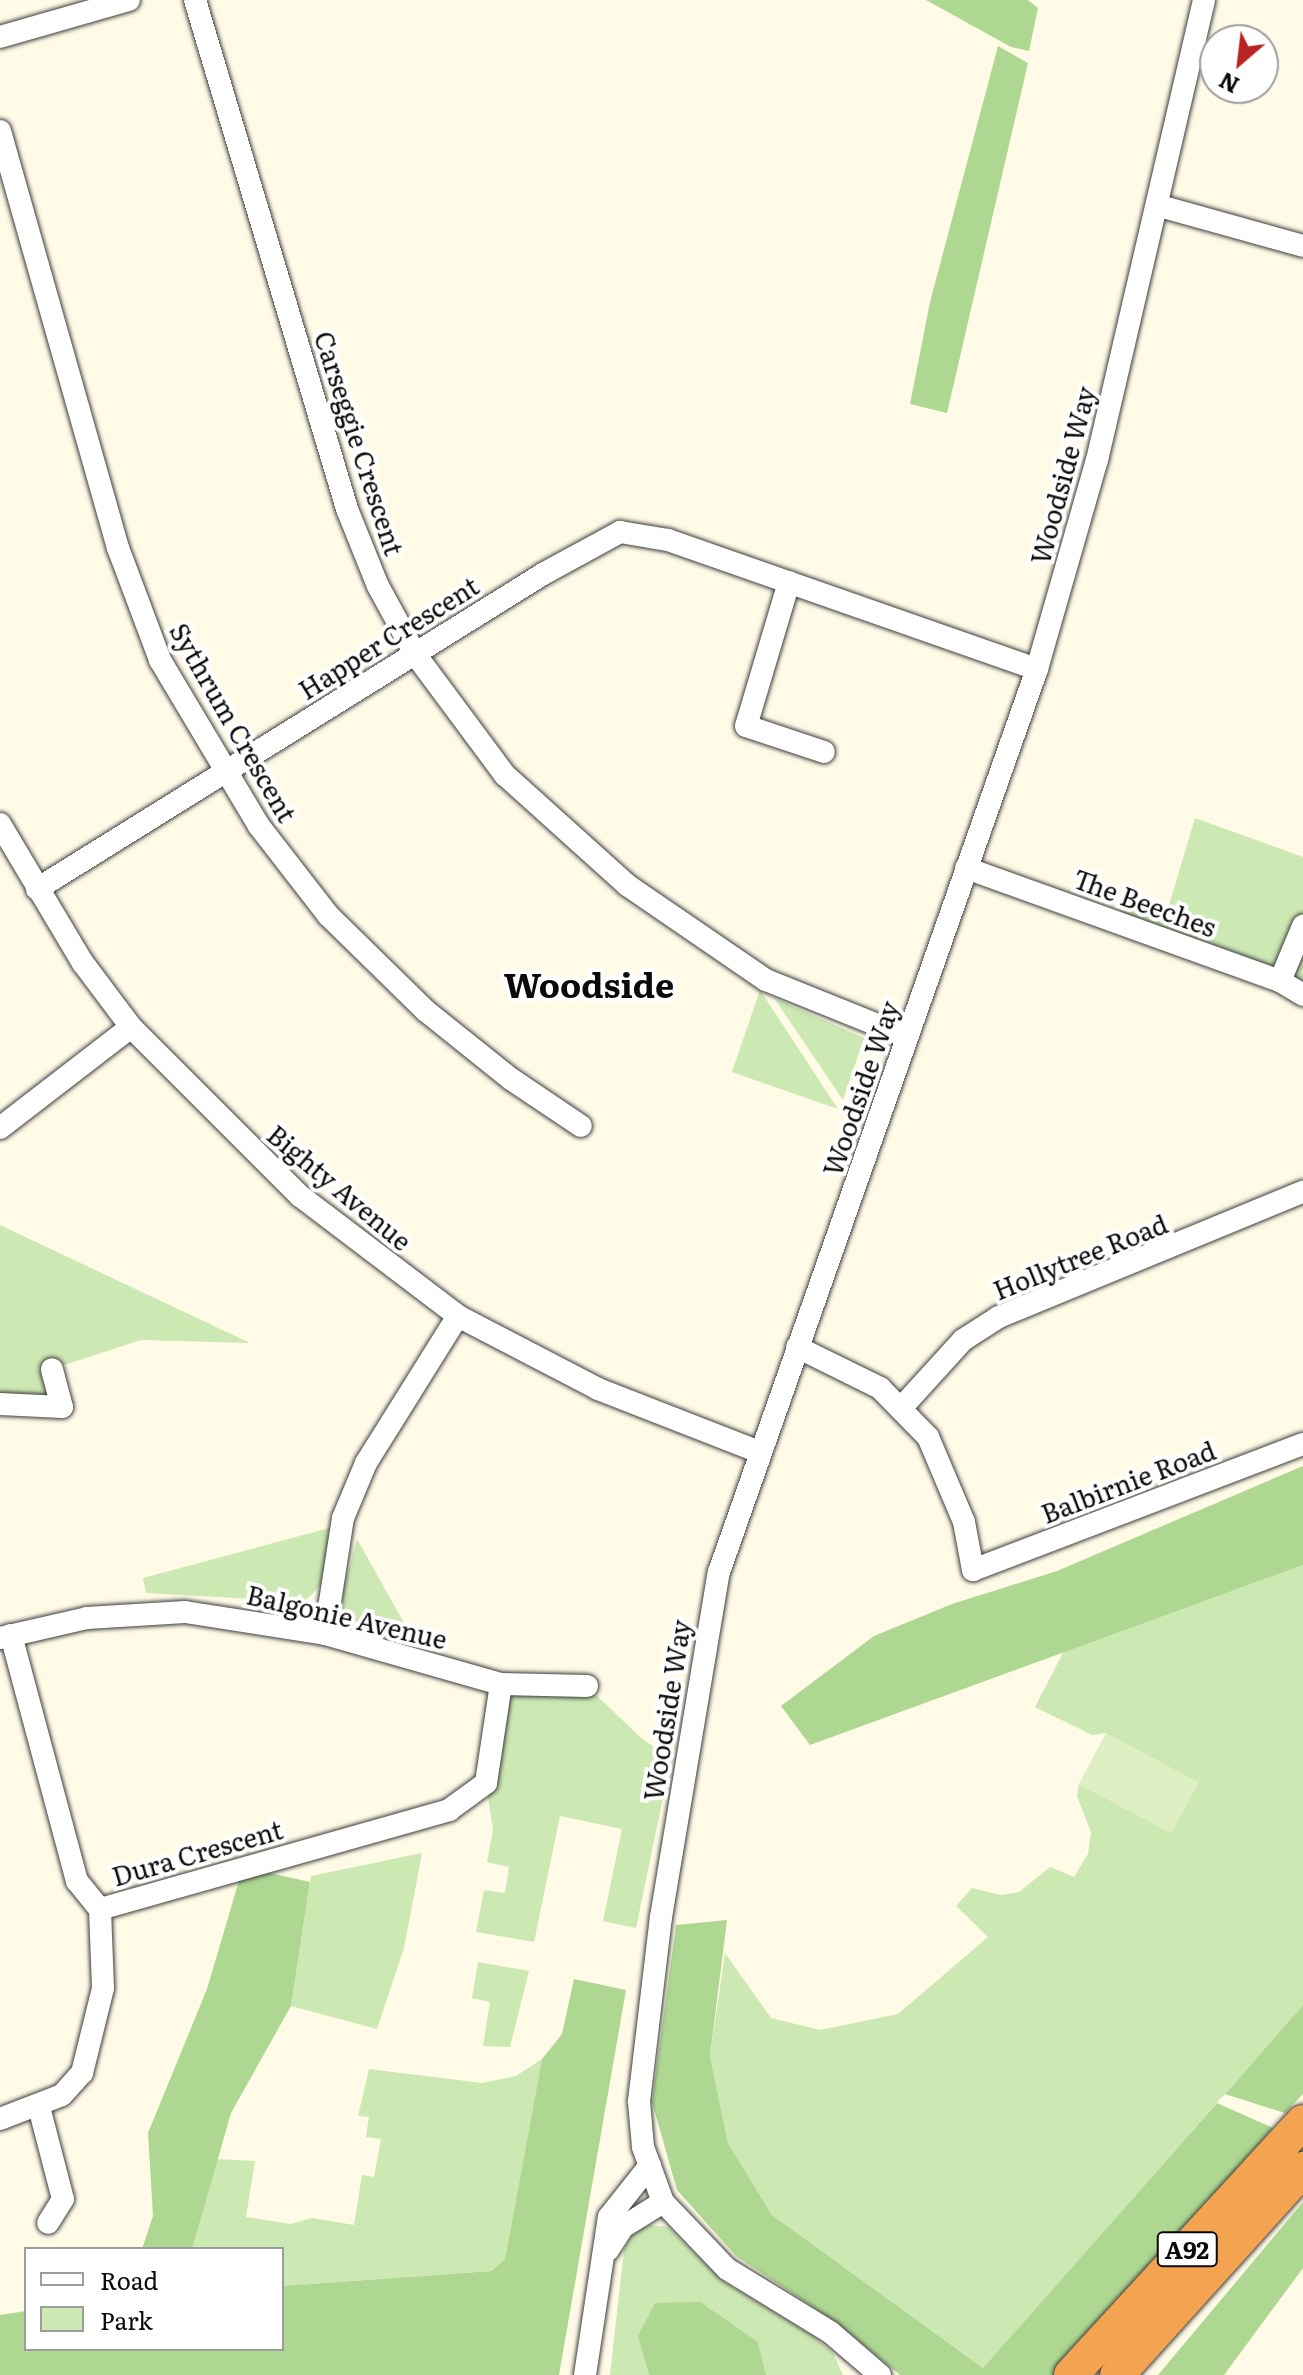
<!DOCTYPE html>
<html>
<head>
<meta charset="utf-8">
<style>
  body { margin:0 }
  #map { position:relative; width:1303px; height:2375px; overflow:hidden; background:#fffbe7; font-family:Literata,serif }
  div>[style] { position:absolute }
  .green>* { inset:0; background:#cce8b3 }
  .forest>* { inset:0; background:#aed892 }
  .pitch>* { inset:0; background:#deefc4; transform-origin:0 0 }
  .roads { filter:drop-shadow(0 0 2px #3d3d3d) drop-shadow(0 0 2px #3d3d3d) }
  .minor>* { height:22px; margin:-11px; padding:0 11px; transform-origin:11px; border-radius:11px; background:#fff }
  .highway>* { height:34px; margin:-17px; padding:0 17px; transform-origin:17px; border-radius:17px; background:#f4a351 }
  span { translate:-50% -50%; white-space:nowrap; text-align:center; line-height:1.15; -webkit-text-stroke:8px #fff; paint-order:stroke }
  .shield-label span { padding:2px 6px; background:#fff; border:2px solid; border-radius:6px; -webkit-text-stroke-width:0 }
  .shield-label { font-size:24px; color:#0a0a0a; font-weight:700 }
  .street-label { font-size:26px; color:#0a0a0a }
  .district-label { font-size:34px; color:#0a0a0a; font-weight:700 }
  .legend { position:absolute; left:24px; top:2247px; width:260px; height:104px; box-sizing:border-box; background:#fff; border:2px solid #9d9d9d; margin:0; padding:10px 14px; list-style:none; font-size:24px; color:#0a0a0a }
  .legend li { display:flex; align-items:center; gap:16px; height:40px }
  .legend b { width:40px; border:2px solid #9d9d9d }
  .north { position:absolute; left:1199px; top:24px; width:80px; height:80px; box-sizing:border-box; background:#fff; border:2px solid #9d9d9d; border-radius:50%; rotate:208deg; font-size:22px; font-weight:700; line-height:32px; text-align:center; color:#0a0a0a }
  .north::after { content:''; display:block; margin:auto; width:28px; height:36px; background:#b82424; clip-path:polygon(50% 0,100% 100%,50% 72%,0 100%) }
</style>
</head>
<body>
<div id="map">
  <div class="green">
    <i style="clip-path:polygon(1195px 818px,1303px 857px,1303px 995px,1095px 914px,1169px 905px)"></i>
    <i style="clip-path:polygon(760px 990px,838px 1109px,732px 1072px)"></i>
    <i style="clip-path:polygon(774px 998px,864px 1038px,843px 1100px)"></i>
    <i style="clip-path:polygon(0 1225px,250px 1343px,141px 1340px,52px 1369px,62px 1407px,0 1404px)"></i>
    <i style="clip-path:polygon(333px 1527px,321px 1585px,304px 1602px,146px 1593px,143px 1578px)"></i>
    <i style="clip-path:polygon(357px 1539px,413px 1639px,358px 1623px,343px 1611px,343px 1590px)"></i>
    <i style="clip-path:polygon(1303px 1565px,1303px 2005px,983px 2368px,772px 2215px,728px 2143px,710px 2056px,725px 1953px,771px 2018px,820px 2030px,898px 2014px,988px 1937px,956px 1906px,972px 1888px,1001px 1895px,1019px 1892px,1050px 1867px,1074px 1877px,1088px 1854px,1091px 1832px,1077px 1796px,1079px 1784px,1172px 1833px,1106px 1733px,1092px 1735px,1035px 1707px,1064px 1651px)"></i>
    <i style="clip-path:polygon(501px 1684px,587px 1686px,640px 1737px,671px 1759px,636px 1928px,603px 1921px,622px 1829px,560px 1816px,534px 1942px,476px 1932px,484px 1890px,505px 1893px,509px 1867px,487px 1862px,493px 1830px,486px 1783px)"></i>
    <i style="clip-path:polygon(422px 1853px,404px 1948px,377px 2029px,291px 2006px,311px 1876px)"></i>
    <i style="clip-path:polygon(478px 1962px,529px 1971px,510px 2047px,483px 2046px,490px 2002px,472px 1998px)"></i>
    <i style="clip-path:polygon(542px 2059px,505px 2259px,490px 2271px,282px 2286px,282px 2249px,192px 2249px,217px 2159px,255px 2161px,246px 2217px,291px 2224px,312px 2218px,354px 2225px,362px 2175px,374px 2177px,381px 2139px,366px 2137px,369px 2117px,358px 2116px,369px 2069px,482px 2083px,516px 2076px)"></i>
    <i style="clip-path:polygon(650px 2225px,668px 2227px,724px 2282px,812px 2335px,833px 2353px,843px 2375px,766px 2375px,758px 2342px,639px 2336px,649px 2375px,610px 2375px,624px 2250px,633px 2233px)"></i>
  </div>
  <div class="forest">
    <i style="clip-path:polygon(926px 0,1028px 0,1038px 8px,1029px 51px,1011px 47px)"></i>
    <i style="clip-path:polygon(998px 46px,1028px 63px,947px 413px,910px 404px,930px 302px)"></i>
    <i style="clip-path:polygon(1303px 1466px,1303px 1565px,810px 1745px,781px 1706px,874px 1636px,952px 1604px,1057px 1571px)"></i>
    <i style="clip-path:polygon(243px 1867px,310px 1882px,291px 2006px,231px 2113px,192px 2249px,142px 2249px,153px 2216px,148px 2133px,207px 1989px)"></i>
    <i style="clip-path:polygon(727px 1920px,710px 2056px,728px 2143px,772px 2215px,983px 2368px,1217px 2103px,1273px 2128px,1057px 2375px,900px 2375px,836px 2322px,736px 2256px,677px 2190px,652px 2102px,676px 1925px)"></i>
    <i style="clip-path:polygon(574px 1979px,626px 1990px,559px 2375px,0 2375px,0 2315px,26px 2311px,26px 2349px,282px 2349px,282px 2286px,491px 2271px,505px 2259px,542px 2059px,562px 2034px)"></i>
    <i style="clip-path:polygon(1303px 2005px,1303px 2094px,1285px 2113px,1225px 2094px)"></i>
    <i style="clip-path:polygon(1303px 2202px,1303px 2268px,1224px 2375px,1158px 2375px)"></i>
    <i style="clip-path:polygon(700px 2302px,758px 2342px,766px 2375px,649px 2375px,638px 2336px,655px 2303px)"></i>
  </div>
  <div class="pitch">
    <i style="left:1106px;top:1733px;width:105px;height:58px;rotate:28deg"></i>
  </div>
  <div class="roads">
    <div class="minor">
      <i style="left:195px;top:0;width:531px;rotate:73.37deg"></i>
      <i style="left:347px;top:509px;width:83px;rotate:68.1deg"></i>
      <i style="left:378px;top:586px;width:77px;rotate:61.4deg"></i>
      <i style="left:415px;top:654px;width:151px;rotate:53.4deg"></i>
      <i style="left:505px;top:775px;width:164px;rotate:42deg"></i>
      <i style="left:627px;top:885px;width:168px;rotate:34.4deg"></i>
      <i style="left:766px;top:980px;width:152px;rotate:22deg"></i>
      <i style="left:0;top:37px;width:134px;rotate:-16deg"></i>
      <i style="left:0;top:131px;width:433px;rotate:74.2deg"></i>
      <i style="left:118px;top:548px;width:120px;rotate:69.4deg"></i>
      <i style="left:160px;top:660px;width:193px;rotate:59.2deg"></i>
      <i style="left:259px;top:826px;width:113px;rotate:52.2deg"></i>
      <i style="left:328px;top:915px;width:137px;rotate:44.4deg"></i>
      <i style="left:426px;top:1011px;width:109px;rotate:38.7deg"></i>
      <i style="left:511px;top:1079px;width:84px;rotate:33.9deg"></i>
      <i style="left:1160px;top:206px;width:148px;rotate:15.6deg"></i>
      <i style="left:789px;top:582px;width:150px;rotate:106.6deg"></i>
      <i style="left:746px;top:726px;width:82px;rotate:18.4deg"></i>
      <i style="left:0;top:824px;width:162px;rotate:59.2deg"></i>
      <i style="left:83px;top:963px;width:80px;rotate:53.1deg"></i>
      <i style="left:131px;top:1027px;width:239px;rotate:45deg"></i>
      <i style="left:300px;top:1196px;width:198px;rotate:37.2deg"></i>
      <i style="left:458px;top:1316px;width:158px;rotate:27.5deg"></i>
      <i style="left:598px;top:1389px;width:174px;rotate:21.3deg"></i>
      <i style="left:966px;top:868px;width:334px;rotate:19.8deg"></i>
      <i style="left:1280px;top:981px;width:27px;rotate:31deg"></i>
      <i style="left:37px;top:889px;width:596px;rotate:-31.9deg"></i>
      <i style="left:543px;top:574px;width:88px;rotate:-28.6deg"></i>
      <i style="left:620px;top:532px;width:49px;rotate:9.5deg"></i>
      <i style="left:668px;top:540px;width:391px;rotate:19.3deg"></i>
      <i style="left:1280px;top:981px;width:60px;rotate:-67.3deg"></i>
      <i style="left:0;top:1128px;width:165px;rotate:-37.6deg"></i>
      <i style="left:797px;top:1347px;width:93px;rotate:26.3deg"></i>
      <i style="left:880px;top:1388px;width:69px;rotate:45.6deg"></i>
      <i style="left:928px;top:1437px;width:92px;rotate:67deg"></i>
      <i style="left:964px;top:1522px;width:49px;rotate:79.4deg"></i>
      <i style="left:973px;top:1570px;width:353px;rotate:-20.9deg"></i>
      <i style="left:0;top:1404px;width:62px;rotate:2.8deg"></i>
      <i style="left:62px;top:1407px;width:39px;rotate:-105deg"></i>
      <i style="left:903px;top:1406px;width:89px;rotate:-47.7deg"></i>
      <i style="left:963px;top:1340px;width:43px;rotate:-32.6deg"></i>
      <i style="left:999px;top:1317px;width:329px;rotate:-22.4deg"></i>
      <i style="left:325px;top:1634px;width:117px;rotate:-81.2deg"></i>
      <i style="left:343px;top:1518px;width:60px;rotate:-67.3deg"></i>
      <i style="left:366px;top:1463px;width:173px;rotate:-58deg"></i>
      <i style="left:11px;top:1635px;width:255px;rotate:75deg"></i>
      <i style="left:77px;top:1881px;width:36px;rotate:51deg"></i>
      <i style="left:100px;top:1909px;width:363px;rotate:-15.8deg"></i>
      <i style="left:449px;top:1810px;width:46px;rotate:-36.1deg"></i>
      <i style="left:486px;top:1783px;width:100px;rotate:-81.4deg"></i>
      <i style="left:0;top:1638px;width:89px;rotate:-12.9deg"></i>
      <i style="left:87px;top:1618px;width:98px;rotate:-3.5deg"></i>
      <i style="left:185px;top:1612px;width:142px;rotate:8.9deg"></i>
      <i style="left:325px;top:1634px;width:183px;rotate:15.9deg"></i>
      <i style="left:501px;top:1684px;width:86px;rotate:1.3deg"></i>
      <i style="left:39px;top:2107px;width:95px;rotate:75.4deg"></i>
      <i style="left:63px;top:2199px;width:28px;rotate:122deg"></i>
      <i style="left:0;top:2119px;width:66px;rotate:-21.2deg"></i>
      <i style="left:62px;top:2095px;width:30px;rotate:-48deg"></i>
      <i style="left:82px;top:2073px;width:88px;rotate:-76.1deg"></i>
      <i style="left:103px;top:1988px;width:79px;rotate:-92.2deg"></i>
      <i style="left:608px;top:2250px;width:27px;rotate:-57deg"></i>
      <i style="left:623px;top:2227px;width:47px;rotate:-32deg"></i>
      <i style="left:585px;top:2375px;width:160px;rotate:-81.4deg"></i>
      <i style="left:609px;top:2217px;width:66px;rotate:-51.7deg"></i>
      <i style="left:880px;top:2375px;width:66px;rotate:-139.3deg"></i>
      <i style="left:830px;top:2332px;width:121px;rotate:-148.5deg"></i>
      <i style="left:727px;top:2269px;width:93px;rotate:-133.7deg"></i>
      <i style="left:663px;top:2202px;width:59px;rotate:-110deg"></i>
      <i style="left:643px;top:2147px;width:46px;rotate:-95deg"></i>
      <i style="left:639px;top:2101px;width:185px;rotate:-83.2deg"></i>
      <i style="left:661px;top:1917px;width:350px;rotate:-80.5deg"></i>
      <i style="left:719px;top:1572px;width:957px;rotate:-70.6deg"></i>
      <i style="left:1037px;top:669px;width:217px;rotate:-74deg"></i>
      <i style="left:1097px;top:460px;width:472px;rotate:-76.9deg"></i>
    </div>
    <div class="highway">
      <i style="left:1071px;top:2375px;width:343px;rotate:-47.5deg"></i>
      <i style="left:1117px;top:2375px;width:278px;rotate:-47.9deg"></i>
    </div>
  </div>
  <div class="shield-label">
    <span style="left:1187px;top:2249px">A92</span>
  </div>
  <div class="street-label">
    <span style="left:360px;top:443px;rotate:72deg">Carseggie Crescent</span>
    <span style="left:1062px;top:475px;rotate:-75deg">Woodside Way</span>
    <span style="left:388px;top:637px;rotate:-32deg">Happer Crescent</span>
    <span style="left:234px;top:722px;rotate:60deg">Sythrum Crescent</span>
    <span style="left:1145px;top:902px;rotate:20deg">The Beeches</span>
    <span style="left:860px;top:1088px;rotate:-71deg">Woodside Way</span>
    <span style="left:340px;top:1187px;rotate:40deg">Bighty Avenue</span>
    <span style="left:1080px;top:1256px;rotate:-22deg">Hollytree Road</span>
    <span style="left:1128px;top:1481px;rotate:-21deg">Balbirnie Road</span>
    <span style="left:347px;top:1616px;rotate:13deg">Balgonie Avenue</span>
    <span style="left:666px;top:1710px;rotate:-81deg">Woodside Way</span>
    <span style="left:197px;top:1852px;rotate:-16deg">Dura Crescent</span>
  </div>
  <div class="district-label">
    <span style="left:589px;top:984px">Woodside</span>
  </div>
  <ul class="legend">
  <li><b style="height:10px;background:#fff"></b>Road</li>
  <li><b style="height:22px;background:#cce8b3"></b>Park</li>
  </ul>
  <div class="north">N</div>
</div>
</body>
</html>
